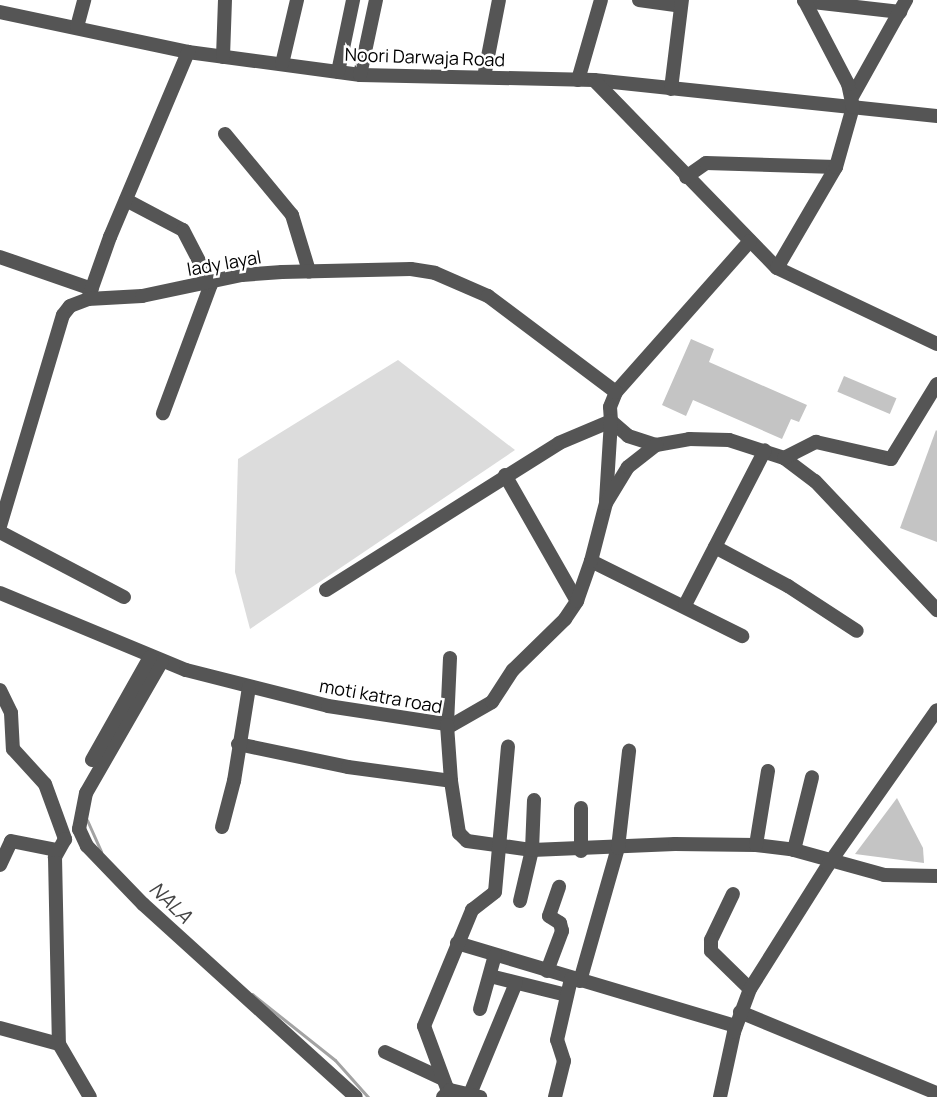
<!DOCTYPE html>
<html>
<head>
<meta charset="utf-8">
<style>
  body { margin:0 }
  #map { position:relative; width:937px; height:1097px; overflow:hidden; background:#fff; font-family:Manrope,sans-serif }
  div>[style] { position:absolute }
  .green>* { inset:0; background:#dcdcdc }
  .stream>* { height:3px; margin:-1.5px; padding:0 1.5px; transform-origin:1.5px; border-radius:1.5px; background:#a3a3a3 }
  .building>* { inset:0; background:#c4c4c4; transform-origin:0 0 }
  .minor>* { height:14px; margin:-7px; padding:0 7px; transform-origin:7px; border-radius:7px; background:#555 }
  span { translate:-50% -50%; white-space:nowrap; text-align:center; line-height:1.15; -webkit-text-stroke:5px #fff; paint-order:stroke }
  .street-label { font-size:18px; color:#000 }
  .water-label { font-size:20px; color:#444; font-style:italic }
</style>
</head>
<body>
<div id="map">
  <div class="green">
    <i style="clip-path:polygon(398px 360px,515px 450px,250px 629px,235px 572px,238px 459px)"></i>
  </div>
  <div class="stream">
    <i style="left:87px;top:820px;width:35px;rotate:66deg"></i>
    <i style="left:252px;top:994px;width:106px;rotate:38.5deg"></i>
    <i style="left:335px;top:1060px;width:50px;rotate:48.3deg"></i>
  </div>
  <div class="building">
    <i style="clip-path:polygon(691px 339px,714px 349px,709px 362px,807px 405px,799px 422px,791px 419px,782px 439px,693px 400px,686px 416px,662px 405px)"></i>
    <i style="left:844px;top:376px;width:57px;height:17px;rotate:23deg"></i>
    <i style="clip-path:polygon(936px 430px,937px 431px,937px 542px,900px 528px)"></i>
    <i style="clip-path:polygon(897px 798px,923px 848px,924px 863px,855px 854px)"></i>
  </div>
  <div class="minor">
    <i style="left:639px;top:0;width:42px;rotate:8.1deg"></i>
    <i style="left:804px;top:1px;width:97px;rotate:6.5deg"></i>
    <i style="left:0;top:12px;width:192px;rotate:12deg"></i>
    <i style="left:188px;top:52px;width:174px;rotate:7.6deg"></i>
    <i style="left:360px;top:75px;width:234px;rotate:1.2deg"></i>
    <i style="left:594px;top:80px;width:345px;rotate:6deg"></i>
    <i style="left:77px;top:27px;width:28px;rotate:-75deg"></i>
    <i style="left:223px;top:57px;width:57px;rotate:-88deg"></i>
    <i style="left:282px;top:64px;width:66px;rotate:-76.8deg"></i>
    <i style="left:338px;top:72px;width:74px;rotate:-78.2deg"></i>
    <i style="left:360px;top:75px;width:77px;rotate:-78deg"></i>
    <i style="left:484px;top:77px;width:78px;rotate:-79deg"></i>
    <i style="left:578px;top:80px;width:83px;rotate:-74deg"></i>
    <i style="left:594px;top:80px;width:262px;rotate:45.8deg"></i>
    <i style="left:777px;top:268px;width:177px;rotate:25.4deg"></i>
    <i style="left:671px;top:89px;width:90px;rotate:-83deg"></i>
    <i style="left:853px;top:95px;width:109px;rotate:-60.8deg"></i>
    <i style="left:225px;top:134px;width:105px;rotate:50.4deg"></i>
    <i style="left:292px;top:215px;width:59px;rotate:73.1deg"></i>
    <i style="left:686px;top:177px;width:24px;rotate:-35deg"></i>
    <i style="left:706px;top:163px;width:130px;rotate:1.8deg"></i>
    <i style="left:126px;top:200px;width:64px;rotate:27.8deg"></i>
    <i style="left:183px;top:230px;width:61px;rotate:62.6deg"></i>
    <i style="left:211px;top:284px;width:138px;rotate:110.4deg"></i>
    <i style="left:750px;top:241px;width:202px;rotate:131.6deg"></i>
    <i style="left:616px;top:392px;width:16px;rotate:112deg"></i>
    <i style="left:610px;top:407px;width:14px;rotate:86deg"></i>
    <i style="left:611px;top:421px;width:23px;rotate:41deg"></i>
    <i style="left:628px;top:436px;width:29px;rotate:18deg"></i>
    <i style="left:656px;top:445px;width:34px;rotate:-10deg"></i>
    <i style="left:689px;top:439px;width:40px;rotate:1.4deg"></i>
    <i style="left:729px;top:440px;width:58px;rotate:18.1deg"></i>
    <i style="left:784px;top:458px;width:39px;rotate:37deg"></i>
    <i style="left:815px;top:481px;width:178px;rotate:46.6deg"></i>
    <i style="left:0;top:257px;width:97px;rotate:19.2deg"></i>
    <i style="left:777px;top:268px;width:117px;rotate:-59.7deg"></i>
    <i style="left:836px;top:167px;width:62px;rotate:-74.2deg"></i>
    <i style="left:853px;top:107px;width:24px;rotate:-102deg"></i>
    <i style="left:848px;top:84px;width:95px;rotate:-117.6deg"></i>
    <i style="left:88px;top:299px;width:66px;rotate:-70.5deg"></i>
    <i style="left:110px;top:237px;width:201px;rotate:-67.1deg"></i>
    <i style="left:784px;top:458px;width:36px;rotate:-27deg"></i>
    <i style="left:816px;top:442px;width:77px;rotate:12.8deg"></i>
    <i style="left:891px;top:459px;width:88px;rotate:-58.5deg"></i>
    <i style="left:505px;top:475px;width:145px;rotate:60.3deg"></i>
    <i style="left:0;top:526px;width:220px;rotate:-73.4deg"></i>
    <i style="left:63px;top:315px;width:11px;rotate:-52deg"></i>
    <i style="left:70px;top:306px;width:19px;rotate:-21deg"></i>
    <i style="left:88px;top:299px;width:54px;rotate:-3.2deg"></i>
    <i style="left:142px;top:296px;width:102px;rotate:-11.9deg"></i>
    <i style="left:242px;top:275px;width:40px;rotate:-4.3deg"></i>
    <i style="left:282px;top:272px;width:129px;rotate:-1.3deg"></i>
    <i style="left:411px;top:269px;width:24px;rotate:9deg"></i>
    <i style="left:435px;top:273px;width:58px;rotate:23.5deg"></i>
    <i style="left:488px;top:296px;width:160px;rotate:36.9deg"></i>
    <i style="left:0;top:532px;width:140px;rotate:27.7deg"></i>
    <i style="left:715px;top:547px;width:83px;rotate:28.1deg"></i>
    <i style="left:788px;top:586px;width:82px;rotate:33.1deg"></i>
    <i style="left:591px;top:561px;width:169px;rotate:26.4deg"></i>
    <i style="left:326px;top:590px;width:275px;rotate:-32.2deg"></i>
    <i style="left:559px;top:443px;width:56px;rotate:-22.9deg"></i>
    <i style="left:611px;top:421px;width:79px;rotate:93.6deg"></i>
    <i style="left:0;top:593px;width:201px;rotate:22.5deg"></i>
    <i style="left:186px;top:670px;width:146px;rotate:14.2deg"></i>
    <i style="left:328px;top:706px;width:125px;rotate:8.7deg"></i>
    <i style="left:452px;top:725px;width:46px;rotate:-29.9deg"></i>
    <i style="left:492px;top:702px;width:38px;rotate:-57deg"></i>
    <i style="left:513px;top:670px;width:73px;rotate:-44.4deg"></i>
    <i style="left:565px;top:619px;width:22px;rotate:-56deg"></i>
    <i style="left:577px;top:601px;width:42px;rotate:-70.7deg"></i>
    <i style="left:591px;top:561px;width:60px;rotate:-75.5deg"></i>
    <i style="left:606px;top:503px;width:42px;rotate:-58.6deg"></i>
    <i style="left:628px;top:467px;width:36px;rotate:-38deg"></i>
    <i style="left:685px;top:605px;width:174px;rotate:-62.7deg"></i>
    <i style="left:450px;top:658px;width:67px;rotate:92.6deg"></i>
    <i style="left:447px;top:725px;width:56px;rotate:85.9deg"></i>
    <i style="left:451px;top:781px;width:53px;rotate:81.3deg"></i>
    <i style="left:459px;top:833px;width:11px;rotate:45deg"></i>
    <i style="left:467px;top:841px;width:66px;rotate:7.9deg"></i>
    <i style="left:532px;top:850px;width:143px;rotate:-2.4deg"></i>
    <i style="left:675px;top:844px;width:81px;rotate:0.7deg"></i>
    <i style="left:756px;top:845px;width:38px;rotate:7deg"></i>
    <i style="left:794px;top:850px;width:93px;rotate:15.5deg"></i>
    <i style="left:884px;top:875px;width:53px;rotate:1.1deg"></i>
    <i style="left:162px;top:661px;width:152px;rotate:119.9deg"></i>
    <i style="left:86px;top:793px;width:37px;rotate:101deg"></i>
    <i style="left:79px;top:829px;width:19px;rotate:65deg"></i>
    <i style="left:87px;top:846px;width:81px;rotate:46deg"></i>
    <i style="left:143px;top:904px;width:287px;rotate:42.2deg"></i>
    <i style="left:0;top:690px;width:25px;rotate:64deg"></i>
    <i style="left:11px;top:713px;width:36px;rotate:87deg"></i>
    <i style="left:13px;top:749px;width:47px;rotate:47.6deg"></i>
    <i style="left:45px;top:784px;width:59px;rotate:70deg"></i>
    <i style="left:65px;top:839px;width:21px;rotate:119deg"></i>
    <i style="left:55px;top:857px;width:187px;rotate:88.8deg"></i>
    <i style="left:59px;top:1044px;width:61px;rotate:59.7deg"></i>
    <i style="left:238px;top:744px;width:112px;rotate:11.8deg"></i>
    <i style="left:348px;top:767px;width:104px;rotate:7.7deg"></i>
    <i style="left:92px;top:760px;width:118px;rotate:-60.6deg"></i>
    <i style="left:222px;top:827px;width:48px;rotate:-75.4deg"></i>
    <i style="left:234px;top:781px;width:95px;rotate:-80.9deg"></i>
    <i style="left:756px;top:845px;width:75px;rotate:-80.8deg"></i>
    <i style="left:794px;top:850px;width:75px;rotate:-76.1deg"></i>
    <i style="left:581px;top:851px;width:43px;rotate:-90deg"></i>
    <i style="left:0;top:865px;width:26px;rotate:-65deg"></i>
    <i style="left:11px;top:841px;width:47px;rotate:11.1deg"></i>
    <i style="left:733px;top:894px;width:51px;rotate:115.6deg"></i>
    <i style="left:711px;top:940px;width:11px;rotate:90deg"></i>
    <i style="left:711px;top:951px;width:54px;rotate:44.3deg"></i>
    <i style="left:520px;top:901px;width:52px;rotate:-76.8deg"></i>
    <i style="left:532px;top:850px;width:50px;rotate:-87.7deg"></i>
    <i style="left:457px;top:943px;width:291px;rotate:16.6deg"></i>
    <i style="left:547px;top:971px;width:43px;rotate:-69.4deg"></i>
    <i style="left:562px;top:931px;width:8px;rotate:-104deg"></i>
    <i style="left:560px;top:923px;width:13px;rotate:-148deg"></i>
    <i style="left:549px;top:916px;width:31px;rotate:-71deg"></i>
    <i style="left:490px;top:976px;width:79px;rotate:13.9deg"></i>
    <i style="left:580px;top:981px;width:138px;rotate:-74.1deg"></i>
    <i style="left:618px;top:848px;width:98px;rotate:-83.5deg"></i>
    <i style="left:480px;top:1009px;width:56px;rotate:-74.5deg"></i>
    <i style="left:740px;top:1012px;width:213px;rotate:22.4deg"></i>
    <i style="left:0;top:1028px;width:61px;rotate:15.2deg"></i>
    <i style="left:385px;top:1052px;width:62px;rotate:24.9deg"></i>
    <i style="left:448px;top:1091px;width:69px;rotate:-110.3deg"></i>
    <i style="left:424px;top:1026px;width:126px;rotate:-67.5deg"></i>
    <i style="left:472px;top:910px;width:29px;rotate:-38deg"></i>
    <i style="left:495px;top:892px;width:146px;rotate:-84.9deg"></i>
    <i style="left:470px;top:1094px;width:120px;rotate:-67.5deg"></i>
    <i style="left:443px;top:1097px;width:10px;rotate:-45deg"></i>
    <i style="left:450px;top:1090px;width:31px;rotate:13deg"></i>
    <i style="left:555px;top:1097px;width:37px;rotate:-76deg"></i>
    <i style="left:564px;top:1061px;width:22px;rotate:-108deg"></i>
    <i style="left:557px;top:1040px;width:63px;rotate:-77.1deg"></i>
    <i style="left:720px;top:1097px;width:66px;rotate:-77.8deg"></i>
    <i style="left:734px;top:1032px;width:46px;rotate:-69.6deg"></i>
    <i style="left:750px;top:989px;width:146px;rotate:-57.8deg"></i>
    <i style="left:828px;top:865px;width:189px;rotate:-54.9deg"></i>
  </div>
  <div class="street-label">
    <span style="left:425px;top:57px;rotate:2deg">Noori Darwaja Road</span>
    <span style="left:224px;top:263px;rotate:-10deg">lady layal</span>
    <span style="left:381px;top:696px;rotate:10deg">moti katra road</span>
  </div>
  <div class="water-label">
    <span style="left:171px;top:902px;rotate:44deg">NALA</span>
  </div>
</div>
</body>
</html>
